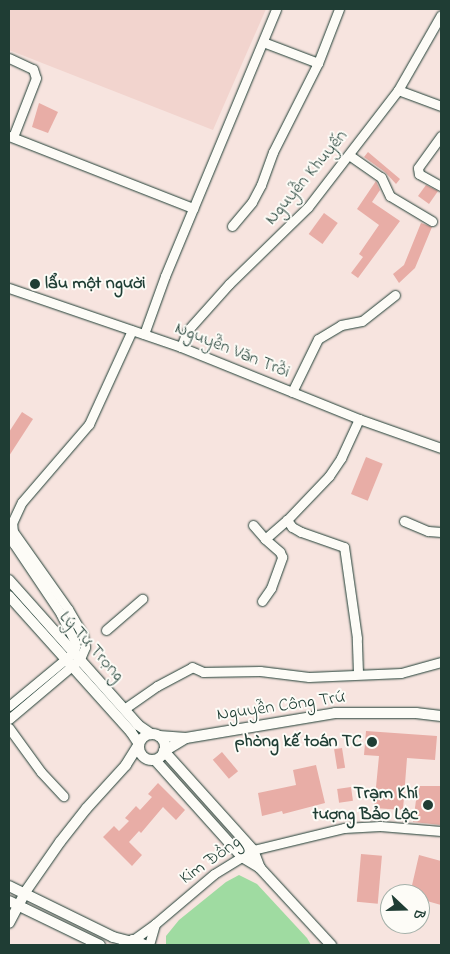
<!DOCTYPE html>
<html>
<head>
<meta charset="utf-8">
<style>
  body { margin:0 }
  #map { position:relative; width:450px; height:954px; overflow:hidden; background:#f7e4df; font-family:"Indie Flower",sans-serif }
  div>[style] { position:absolute }
  .built>* { inset:0; background:#f2d4ce }
  .green>* { inset:0; background:#9fdba1 }
  .building>* { inset:0; background:#e8ada6; transform-origin:0 0 }
  .roads { filter:drop-shadow(0 0 1px #1f3d34) drop-shadow(0 0 1px #1f3d34) }
  .minor>* { height:9px; margin:-4.5px; padding:0 4.5px; transform-origin:4.5px; border-radius:4.5px; background:#fdfcf7 }
  .tertiary>* { height:10px; margin:-5px; padding:0 5px; transform-origin:5px; border-radius:5px; background:#fdfcf7 }
  .tertiary>.ring { margin:-5px; padding:0; box-sizing:content-box; background:none; border:10px solid #fdfcf7; border-radius:50% }
  .dots>* { width:14px; height:14px; translate:-50% -50%; box-sizing:border-box; border:2px solid #fdfcf7; border-radius:50% }
  span { translate:-50% -50%; white-space:nowrap; text-align:center; line-height:1.15; -webkit-text-stroke:4px #fdfcf7; paint-order:stroke }
  .street-label { font-size:18px; color:#1f3d34 }
  .poi-label { font-size:18px; color:#1f3d34; font-weight:700 }
  .left { translate:0 -50%; text-align:left }
  .right { translate:-100% -50%; text-align:right }
  .frame { position:absolute; inset:0; border:10px solid #1f3d34; pointer-events:none }
  .north { position:absolute; left:380px; top:884px; width:50px; height:50px; box-sizing:border-box; background:#fdfcf7; border:1px solid #a4b0a9; border-radius:50%; rotate:111deg; font-size:14px; font-weight:700; line-height:20px; text-align:center; color:#1f3d34 }
  .north::after { content:''; display:block; margin:auto; width:18px; height:22px; background:#1f3d34; clip-path:polygon(50% 0,100% 100%,50% 72%,0 100%) }
</style>
</head>
<body>
<div id="map">
  <div class="built">
    <i style="clip-path:polygon(9px 9px,266px 9px,213px 130px,9px 50px)"></i>
  </div>
  <div class="green">
    <i style="clip-path:polygon(239px 875px,257px 884px,307px 938px,311px 945px,166px 945px,166px 936px,179px 920px,226px 882px)"></i>
  </div>
  <div class="building">
    <i style="clip-path:polygon(39px 103px,58px 112px,48px 133px,32px 127px)"></i>
    <i style="clip-path:polygon(368px 152px,400px 179px,396px 184px,385px 172px,364px 157px)"></i>
    <i style="clip-path:polygon(376px 181px,380px 190px,372px 202px,400px 221px,358px 278px,351px 273px,363px 257px,359px 254px,379px 225px,357px 209px)"></i>
    <i style="clip-path:polygon(426px 185px,438px 191px,429px 204px,418px 196px)"></i>
    <i style="left:324px;top:213px;width:17px;height:26px;rotate:36deg"></i>
    <i style="clip-path:polygon(421px 223px,432px 227px,415px 268px,399px 283px,393px 274px,404px 265px)"></i>
    <i style="clip-path:polygon(22px 412px,33px 419px,9px 456px,9px 432px)"></i>
    <i style="left:366px;top:457px;width:18px;height:40px;rotate:22deg"></i>
    <i style="clip-path:polygon(366px 731px,437px 736px,435px 760px,407px 758px,403px 810px,374px 808px,379px 756px,364px 755px)"></i>
    <i style="left:342px;top:748px;width:20px;height:8px;rotate:81deg"></i>
    <i style="left:222px;top:752px;width:25px;height:12px;rotate:50deg"></i>
    <i style="clip-path:polygon(316px 765px,325px 803px,283px 814px,282px 811px,262px 816px,258px 793px,296px 785px,293px 770px)"></i>
    <i style="clip-path:polygon(158px 783px,185px 810px,176px 820px,163px 807px,141px 833px,139px 831px,129px 842px,142px 855px,132px 866px,103px 837px,114px 826px,119px 831px,129px 821px,125px 818px,136px 806px,140px 810px,152px 797px,148px 794px)"></i>
    <i style="clip-path:polygon(418px 786px,441px 786px,441px 825px,413px 822px)"></i>
    <i style="left:351px;top:787px;width:14px;height:14px;rotate:82deg"></i>
    <i style="left:361px;top:854px;width:21px;height:48px;rotate:5deg"></i>
    <i style="clip-path:polygon(419px 855px,441px 861px,441px 905px,420px 899px,420px 894px,410px 894px)"></i>
  </div>
  <div class="roads">
    <div class="minor">
      <i style="left:263px;top:42px;width:59px;rotate:20.9deg"></i>
      <i style="left:9px;top:58px;width:26px;rotate:25deg"></i>
      <i style="left:33px;top:69px;width:9px;rotate:72deg"></i>
      <i style="left:36px;top:78px;width:63px;rotate:111.3deg"></i>
      <i style="left:398px;top:90px;width:46px;rotate:20.4deg"></i>
      <i style="left:9px;top:136px;width:198px;rotate:21.4deg"></i>
      <i style="left:441px;top:136px;width:39px;rotate:126deg"></i>
      <i style="left:418px;top:168px;width:6px;rotate:81deg"></i>
      <i style="left:419px;top:174px;width:25px;rotate:29deg"></i>
      <i style="left:349px;top:155px;width:39px;rotate:35deg"></i>
      <i style="left:381px;top:177px;width:21px;rotate:65deg"></i>
      <i style="left:390px;top:196px;width:49px;rotate:30.8deg"></i>
      <i style="left:232px;top:226px;width:31px;rotate:-50deg"></i>
      <i style="left:252px;top:202px;width:19px;rotate:-62deg"></i>
      <i style="left:261px;top:185px;width:35px;rotate:-70deg"></i>
      <i style="left:273px;top:152px;width:100px;rotate:-63.2deg"></i>
      <i style="left:318px;top:63px;width:58px;rotate:-68.7deg"></i>
      <i style="left:9px;top:288px;width:182px;rotate:18.9deg"></i>
      <i style="left:181px;top:347px;width:192px;rotate:22deg"></i>
      <i style="left:359px;top:419px;width:87px;rotate:19.5deg"></i>
      <i style="left:144px;top:334px;width:62px;rotate:-70.1deg"></i>
      <i style="left:165px;top:276px;width:289px;rotate:-67.4deg"></i>
      <i style="left:181px;top:347px;width:17px;rotate:-69deg"></i>
      <i style="left:187px;top:331px;width:63px;rotate:-48.2deg"></i>
      <i style="left:229px;top:284px;width:110px;rotate:-44.3deg"></i>
      <i style="left:308px;top:207px;width:148px;rotate:-52.4deg"></i>
      <i style="left:398px;top:90px;width:86px;rotate:-60.2deg"></i>
      <i style="left:292px;top:392px;width:59px;rotate:-63.9deg"></i>
      <i style="left:318px;top:339px;width:27px;rotate:-31deg"></i>
      <i style="left:341px;top:325px;width:21px;rotate:-11deg"></i>
      <i style="left:362px;top:321px;width:42px;rotate:-38.2deg"></i>
      <i style="left:404px;top:521px;width:26px;rotate:23deg"></i>
      <i style="left:428px;top:531px;width:13px;rotate:4deg"></i>
      <i style="left:253px;top:525px;width:18px;rotate:49deg"></i>
      <i style="left:265px;top:539px;width:29px;rotate:-41deg"></i>
      <i style="left:262px;top:601px;width:16px;rotate:-55deg"></i>
      <i style="left:271px;top:588px;width:33px;rotate:-70deg"></i>
      <i style="left:282px;top:557px;width:5px;rotate:-112deg"></i>
      <i style="left:280px;top:552px;width:20px;rotate:-139deg"></i>
      <i style="left:106px;top:630px;width:48px;rotate:-40.7deg"></i>
      <i style="left:358px;top:673px;width:35px;rotate:-92deg"></i>
      <i style="left:357px;top:638px;width:92px;rotate:-98.1deg"></i>
      <i style="left:344px;top:547px;width:46px;rotate:-160.8deg"></i>
      <i style="left:301px;top:532px;width:10px;rotate:-151deg"></i>
      <i style="left:292px;top:527px;width:9px;rotate:-126deg"></i>
      <i style="left:287px;top:520px;width:61px;rotate:-46.3deg"></i>
      <i style="left:329px;top:476px;width:22px;rotate:-56deg"></i>
      <i style="left:341px;top:458px;width:43px;rotate:-65.2deg"></i>
      <i style="left:9px;top:706px;width:85px;rotate:-39.7deg"></i>
      <i style="left:74px;top:652px;width:8px;rotate:-76deg"></i>
      <i style="left:76px;top:644px;width:34px;rotate:-117deg"></i>
      <i style="left:61px;top:614px;width:84px;rotate:-123.9deg"></i>
      <i style="left:14px;top:544px;width:21px;rotate:-95deg"></i>
      <i style="left:12px;top:523px;width:23px;rotate:-65deg"></i>
      <i style="left:22px;top:502px;width:103px;rotate:-49.3deg"></i>
      <i style="left:89px;top:424px;width:103px;rotate:-65.4deg"></i>
      <i style="left:124px;top:709px;width:40px;rotate:-34.9deg"></i>
      <i style="left:157px;top:686px;width:40px;rotate:-28deg"></i>
      <i style="left:192px;top:667px;width:12px;rotate:24deg"></i>
      <i style="left:203px;top:672px;width:57px;rotate:-1deg"></i>
      <i style="left:260px;top:671px;width:49px;rotate:7deg"></i>
      <i style="left:309px;top:677px;width:92px;rotate:-2.5deg"></i>
      <i style="left:401px;top:673px;width:41px;rotate:-15.4deg"></i>
      <i style="left:9px;top:719px;width:93px;rotate:-40.2deg"></i>
      <i style="left:80px;top:659px;width:13px;rotate:-67deg"></i>
      <i style="left:85px;top:647px;width:12px;rotate:-99deg"></i>
      <i style="left:83px;top:635px;width:30px;rotate:-120deg"></i>
      <i style="left:68px;top:609px;width:97px;rotate:-125.3deg"></i>
      <i style="left:9px;top:728px;width:54px;rotate:54deg"></i>
      <i style="left:41px;top:772px;width:33px;rotate:47deg"></i>
      <i style="left:133px;top:940px;width:27px;rotate:-36deg"></i>
      <i style="left:155px;top:924px;width:77px;rotate:-40.3deg"></i>
      <i style="left:214px;top:874px;width:46px;rotate:-31.6deg"></i>
      <i style="left:253px;top:850px;width:94px;rotate:-13.6deg"></i>
      <i style="left:344px;top:828px;width:36px;rotate:-3deg"></i>
      <i style="left:380px;top:826px;width:61px;rotate:4.7deg"></i>
      <i style="left:149px;top:945px;width:22px;rotate:-74deg"></i>
    </div>
    <div class="tertiary">
      <i style="left:9px;top:580px;width:194px;rotate:48.3deg"></i>
      <i style="left:138px;top:725px;width:16px;rotate:35deg"></i>
      <i style="left:9px;top:596px;width:183px;rotate:48.1deg"></i>
      <i style="left:131px;top:732px;width:14px;rotate:56deg"></i>
      <i style="left:139px;top:744px;width:25px;rotate:122deg"></i>
      <i style="left:126px;top:765px;width:59px;rotate:132.3deg"></i>
      <i style="left:86px;top:809px;width:42px;rotate:128.2deg"></i>
      <i style="left:60px;top:842px;width:60px;rotate:124.8deg"></i>
      <i style="left:26px;top:891px;width:36px;rotate:118deg"></i>
      <i class="ring" style="left:139px;top:734px;width:16px;height:16px"></i>
      <i style="left:159px;top:736px;width:27px;rotate:4deg"></i>
      <i style="left:186px;top:738px;width:151px;rotate:-9.5deg"></i>
      <i style="left:335px;top:713px;width:81px"></i>
      <i style="left:416px;top:713px;width:25px;rotate:7deg"></i>
      <i style="left:186px;top:738px;width:26px;rotate:149deg"></i>
      <i style="left:164px;top:751px;width:133px;rotate:48deg"></i>
      <i style="left:253px;top:850px;width:19px;rotate:69deg"></i>
      <i style="left:155px;top:760px;width:130px;rotate:48.1deg"></i>
      <i style="left:242px;top:857px;width:21px;rotate:31deg"></i>
      <i style="left:260px;top:868px;width:105px;rotate:47.3deg"></i>
      <i style="left:9px;top:886px;width:116px;rotate:26.1deg"></i>
      <i style="left:113px;top:937px;width:16px;rotate:15deg"></i>
      <i style="left:9px;top:901px;width:101px;rotate:25.8deg"></i>
      <i style="left:124px;top:944px;width:10px;rotate:-24deg"></i>
      <i style="left:133px;top:940px;width:13px;rotate:23deg"></i>
    </div>
  </div>
  <div class="dots">
    <i style="left:35px;top:284px;background:#1f3d34"></i>
    <i style="left:372px;top:742px;background:#1f3d34"></i>
    <i style="left:428px;top:805px;background:#1f3d34"></i>
  </div>
  <div class="street-label">
    <span style="left:307px;top:178px;rotate:-50deg">Nguyễn Khuyến</span>
    <span style="left:232px;top:351px;rotate:22deg">Nguyễn Văn Trỗi</span>
    <span style="left:91px;top:647px;rotate:48deg">Lý Tự Trọng</span>
    <span style="left:281px;top:707px;rotate:-8deg">Nguyễn Công Trứ</span>
    <span style="left:211px;top:861px;rotate:-35deg">Kim Đồng</span>
  </div>
  <div class="poi-label">
    <span class="left" style="left:45px;top:284px">lẩu một người</span>
    <span class="right" style="left:362px;top:742px">phòng kế toán TC</span>
    <span class="right" style="left:418px;top:805px">Trạm Khí<br>tượng Bảo Lộc</span>
  </div>
  <div class="frame"></div>
  <div class="north">B</div>
</div>
</body>
</html>
